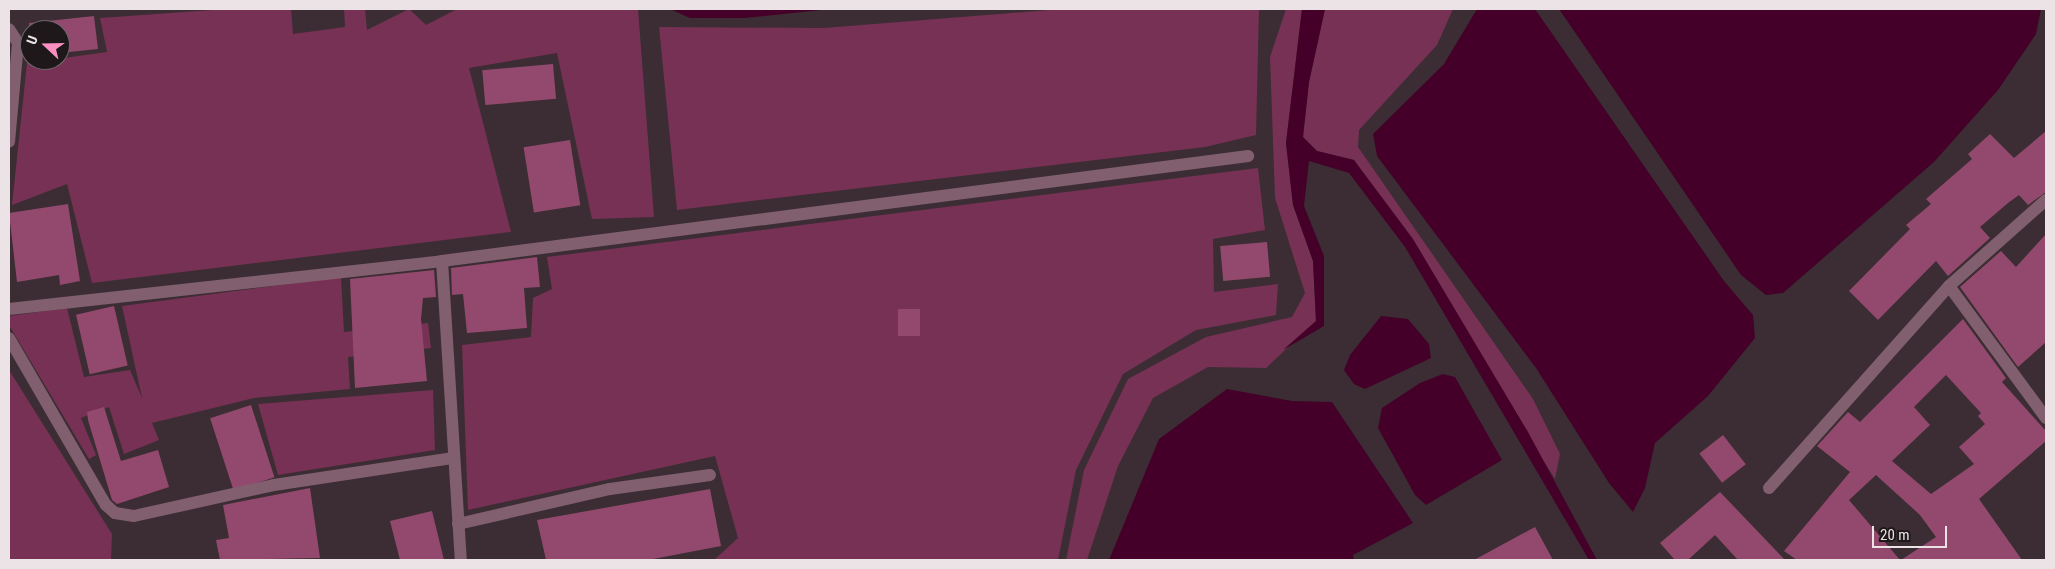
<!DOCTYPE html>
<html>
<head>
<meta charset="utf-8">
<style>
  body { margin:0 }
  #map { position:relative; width:2055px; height:569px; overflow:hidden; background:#3b2d33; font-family:"Roboto Condensed",sans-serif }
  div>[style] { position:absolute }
  .green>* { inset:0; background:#773154 }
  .water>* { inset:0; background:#440028 }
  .building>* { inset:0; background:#93496d; transform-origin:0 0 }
  .minor>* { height:12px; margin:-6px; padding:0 6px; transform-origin:6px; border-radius:6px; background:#815f6e }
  span { translate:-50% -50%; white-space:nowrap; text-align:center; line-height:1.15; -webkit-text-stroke:4px #1e181a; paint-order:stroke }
  .frame { position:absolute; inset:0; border:10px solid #ece3e7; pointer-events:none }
  .north { position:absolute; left:20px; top:20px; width:50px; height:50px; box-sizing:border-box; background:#1e181a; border:1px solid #70696c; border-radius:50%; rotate:291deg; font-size:14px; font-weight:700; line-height:20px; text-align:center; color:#ece3e7 }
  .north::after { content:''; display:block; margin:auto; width:18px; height:22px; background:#fc8fc2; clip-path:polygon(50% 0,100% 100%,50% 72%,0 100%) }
  .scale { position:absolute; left:1872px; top:526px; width:75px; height:22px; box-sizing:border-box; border:2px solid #ece3e7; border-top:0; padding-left:6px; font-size:15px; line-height:18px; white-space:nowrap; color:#ece3e7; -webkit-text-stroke:4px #1e181a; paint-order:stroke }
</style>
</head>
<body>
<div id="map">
  <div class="green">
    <i style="clip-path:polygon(227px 9px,291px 9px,293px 34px,345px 27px,344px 9px,365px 9px,367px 30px,409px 9px,426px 25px,457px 9px,638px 9px,654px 217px,592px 219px,557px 53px,469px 68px,511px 232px,92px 283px,67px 184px,12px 205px,27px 63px,107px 52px,100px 18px)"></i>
    <i style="clip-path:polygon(1062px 9px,1259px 9px,1256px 135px,1205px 147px,677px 210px,659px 27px,824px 28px)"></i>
    <i style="clip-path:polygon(1286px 9px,1302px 9px,1286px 143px,1293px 205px,1313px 261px,1316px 321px,1266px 368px,1208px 367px,1153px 398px,1118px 466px,1087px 560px,1066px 560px,1084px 470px,1128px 379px,1206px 337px,1292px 317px,1305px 293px,1275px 198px,1270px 57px)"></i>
    <i style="clip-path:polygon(1325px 9px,1453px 9px,1437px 45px,1359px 130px,1358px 147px,1533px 399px,1560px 454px,1555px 479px,1354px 160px,1317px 151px,1303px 137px,1309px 82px)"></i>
    <i style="clip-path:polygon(1258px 168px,1265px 230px,1213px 239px,1214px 292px,1278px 284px,1276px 315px,1196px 330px,1123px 374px,1076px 470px,1058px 560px,714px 560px,738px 538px,715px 456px,468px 510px,462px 345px,531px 337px,533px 298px,552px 289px,547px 257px)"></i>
    <i style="clip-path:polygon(341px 277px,344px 332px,428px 323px,431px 348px,348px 357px,350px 389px,254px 398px,152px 423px,159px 440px,124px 454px,109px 407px,81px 418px,96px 455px,89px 459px,9px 325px,9px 316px,67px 308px,84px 377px,130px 370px,142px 398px,122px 306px)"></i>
    <i style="clip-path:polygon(9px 370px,112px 534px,111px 560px,9px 560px)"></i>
    <i style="clip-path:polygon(433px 390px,435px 450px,278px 475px,258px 404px)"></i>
  </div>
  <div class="water">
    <i style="clip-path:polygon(670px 9px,831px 9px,745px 18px,690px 18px)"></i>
    <i style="clip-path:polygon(1302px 9px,1325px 9px,1309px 82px,1303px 137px,1317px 151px,1354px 160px,1413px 239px,1528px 432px,1597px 560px,1589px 560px,1405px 247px,1349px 173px,1309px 161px,1304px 206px,1324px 256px,1324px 326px,1283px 350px,1316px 321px,1313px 261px,1293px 205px,1286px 143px)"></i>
    <i style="clip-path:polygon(1477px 9px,1535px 9px,1724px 281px,1753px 315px,1755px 338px,1708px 396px,1655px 443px,1645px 488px,1633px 512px,1609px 483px,1536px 368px,1377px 156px,1373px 134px,1444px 64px)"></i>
    <i style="clip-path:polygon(1559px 9px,2041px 9px,2036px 34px,1998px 90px,1934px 162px,1783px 293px,1766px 295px,1741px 275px)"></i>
    <i style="clip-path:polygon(1381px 316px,1408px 319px,1429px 344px,1431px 358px,1365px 389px,1354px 384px,1344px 370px,1350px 355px)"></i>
    <i style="clip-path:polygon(1443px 374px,1455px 377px,1502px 460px,1426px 505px,1415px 495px,1378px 428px,1382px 408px,1420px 383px)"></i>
    <i style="clip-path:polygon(1227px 389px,1292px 401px,1332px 402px,1413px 523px,1353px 555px,1354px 560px,1109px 560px,1159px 439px)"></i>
  </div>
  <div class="building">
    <i style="clip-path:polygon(94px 16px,98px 49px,60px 53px,60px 30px,30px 30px,30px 36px,29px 23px)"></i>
    <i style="left:553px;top:64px;width:35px;height:71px;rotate:85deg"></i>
    <i style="clip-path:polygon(2046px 131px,2046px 192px,2028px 205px,2019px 195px,2008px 203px,1980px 227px,1990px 238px,1948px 276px,1936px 261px,1878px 320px,1849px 291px,1910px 229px,1906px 225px,1931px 204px,1926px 199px,1972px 159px,1968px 154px,1990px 134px,2014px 158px)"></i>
    <i style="left:570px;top:140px;width:66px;height:47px;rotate:81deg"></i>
    <i style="clip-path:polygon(68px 204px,80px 281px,60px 285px,59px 275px,17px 282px,9px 213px)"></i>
    <i style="clip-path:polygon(2046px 234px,2046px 342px,2018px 367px,1960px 287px,2001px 251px,2016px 267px)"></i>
    <i style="left:1267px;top:242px;width:35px;height:47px;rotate:85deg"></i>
    <i style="clip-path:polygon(537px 257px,540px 287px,524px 288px,527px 328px,467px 333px,463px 294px,452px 295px,451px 268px)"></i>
    <i style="clip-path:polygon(434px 270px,436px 297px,423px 298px,421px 319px,427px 381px,355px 388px,350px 279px)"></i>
    <i style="left:114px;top:306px;width:61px;height:39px;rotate:77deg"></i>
    <i style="left:898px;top:309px;width:22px;height:27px"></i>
    <i style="clip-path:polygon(evenodd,1963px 319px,2006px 378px,2002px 382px,2046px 431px,2046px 441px,1979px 499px,2022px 560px,1901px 560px,1936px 537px,1920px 515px,1876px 475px,1849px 500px,1900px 560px,1797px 560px,1784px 551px,1850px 472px,1817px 446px,1848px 412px,1860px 422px,1963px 319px,1946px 375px,1981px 413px,1978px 416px,1985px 424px,1959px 447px,1974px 464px,1931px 494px,1892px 461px,1930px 425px,1914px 407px,1946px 375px)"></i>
    <i style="left:251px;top:405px;width:76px;height:43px;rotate:72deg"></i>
    <i style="clip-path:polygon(104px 407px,121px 461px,158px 450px,169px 487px,117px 504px,112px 500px,88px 420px,87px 412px)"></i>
    <i style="left:1723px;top:435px;width:37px;height:30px;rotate:52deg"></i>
    <i style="clip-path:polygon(310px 488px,320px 558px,220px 560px,216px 540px,229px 538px,223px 505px)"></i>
    <i style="clip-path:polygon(710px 489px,721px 546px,648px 560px,546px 560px,537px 520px)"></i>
    <i style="clip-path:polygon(1720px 492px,1785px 560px,1738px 560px,1715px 535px,1688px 560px,1675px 560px,1660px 543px)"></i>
    <i style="clip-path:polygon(432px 511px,444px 560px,400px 560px,390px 521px)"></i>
    <i style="clip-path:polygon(1535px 527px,1553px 560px,1474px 560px)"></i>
  </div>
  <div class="minor">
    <i style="left:9px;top:29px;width:17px;rotate:57deg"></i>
    <i style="left:18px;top:43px;width:99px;rotate:95.2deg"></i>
    <i style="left:442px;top:261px;width:300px;rotate:86.4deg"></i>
    <i style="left:1949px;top:286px;width:164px;rotate:53.7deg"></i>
    <i style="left:9px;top:309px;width:436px;rotate:-6.3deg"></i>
    <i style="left:442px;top:261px;width:813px;rotate:-7.42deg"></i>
    <i style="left:9px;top:338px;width:193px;rotate:59.9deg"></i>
    <i style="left:106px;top:505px;width:12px;rotate:42deg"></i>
    <i style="left:115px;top:513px;width:19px;rotate:9deg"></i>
    <i style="left:134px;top:516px;width:143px;rotate:-12.5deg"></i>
    <i style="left:274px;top:485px;width:180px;rotate:-8.6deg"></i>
    <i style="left:1769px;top:488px;width:271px;rotate:-48.3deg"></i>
    <i style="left:1949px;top:286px;width:130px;rotate:-41.6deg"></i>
    <i style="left:458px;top:524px;width:156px;rotate:-13deg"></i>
    <i style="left:610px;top:489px;width:101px;rotate:-8deg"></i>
  </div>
  <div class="frame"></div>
  <div class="north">U</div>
  <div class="scale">20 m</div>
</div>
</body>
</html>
